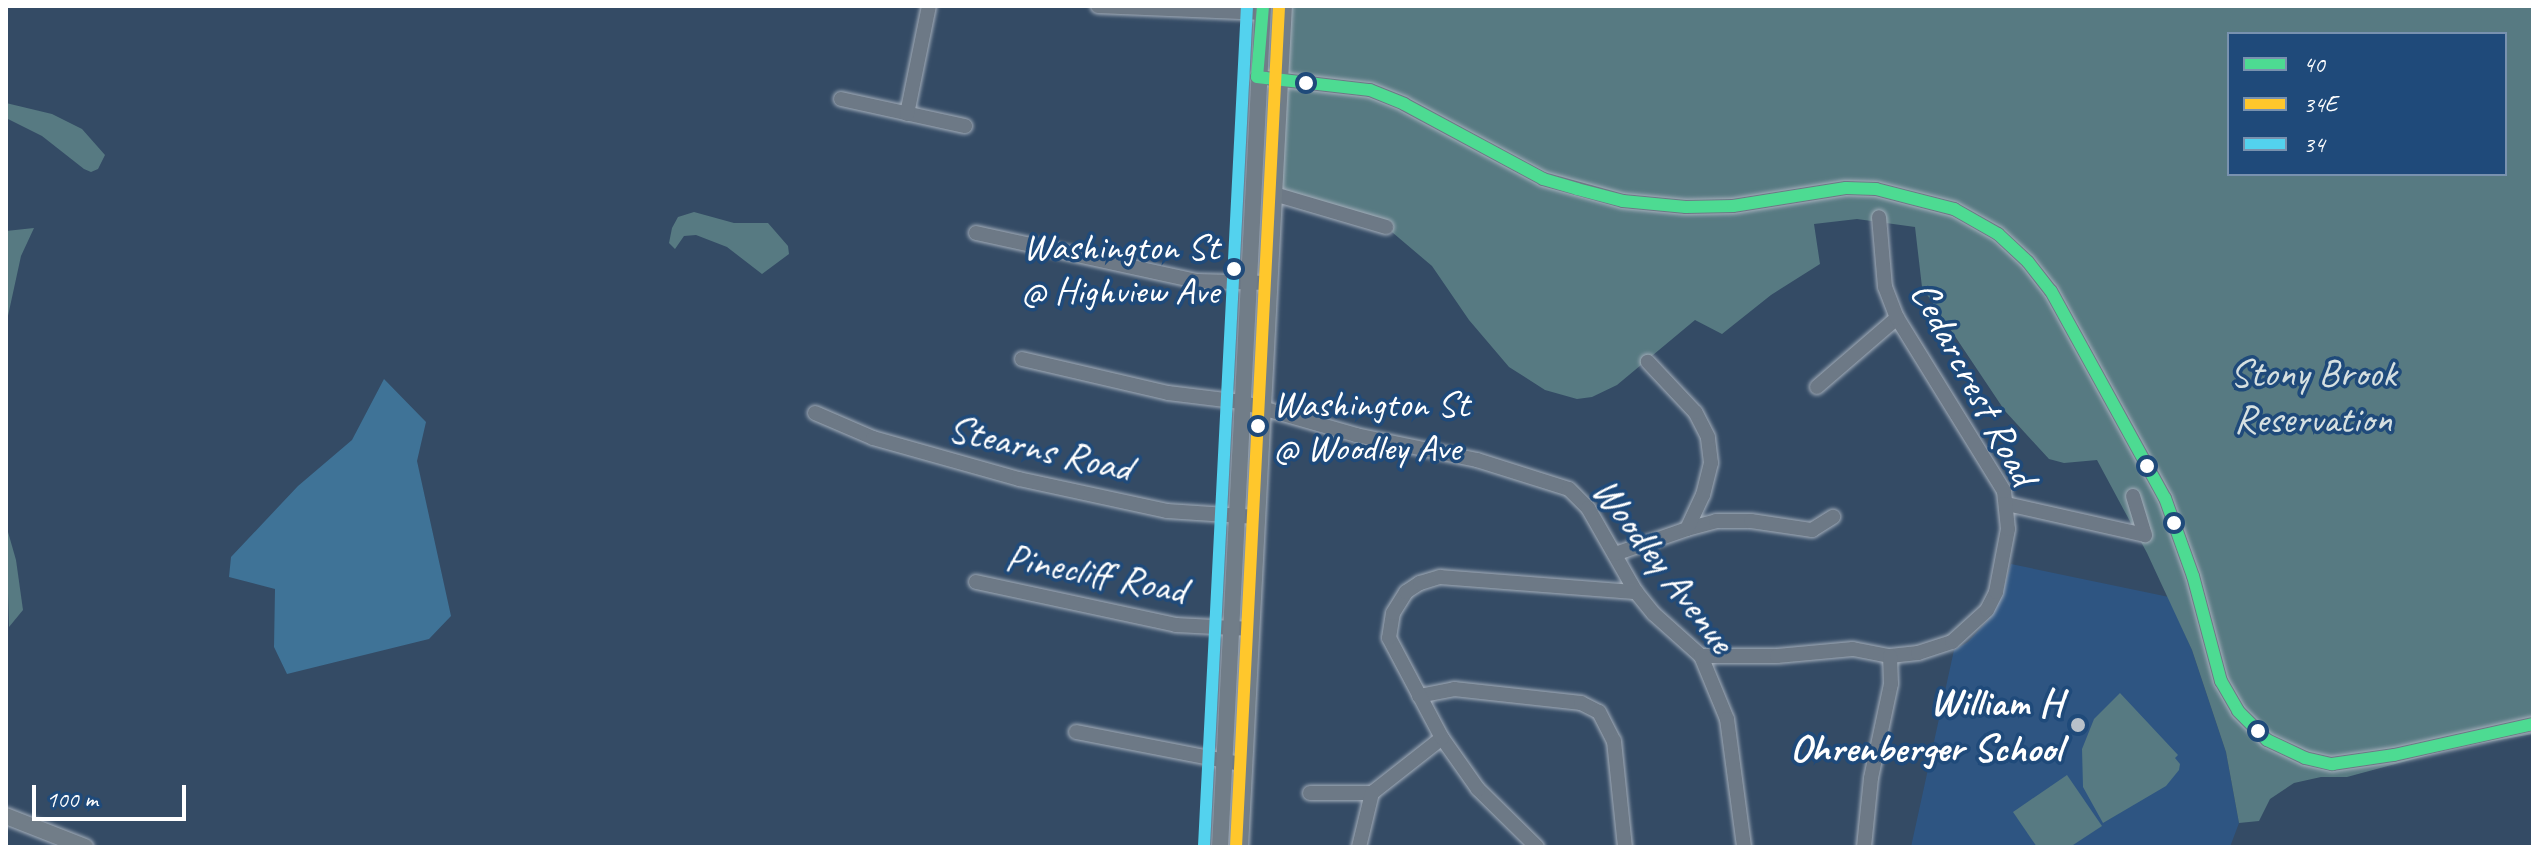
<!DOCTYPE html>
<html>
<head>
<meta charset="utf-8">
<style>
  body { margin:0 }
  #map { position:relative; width:2539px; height:853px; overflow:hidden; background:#344b65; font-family:Caveat,sans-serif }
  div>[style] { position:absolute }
  .built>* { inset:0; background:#2e5582 }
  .green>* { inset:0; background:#577a82 }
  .water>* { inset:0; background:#3f7397 }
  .roads { filter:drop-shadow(0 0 2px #a4aeba) drop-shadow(0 0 2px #a4aeba) }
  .minor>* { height:14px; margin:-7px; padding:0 7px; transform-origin:7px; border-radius:7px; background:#6d7986 }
  .major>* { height:16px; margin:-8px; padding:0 8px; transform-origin:8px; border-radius:8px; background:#717d88 }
  .bus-1>* { height:12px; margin:-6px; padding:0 6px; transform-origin:6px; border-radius:6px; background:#4ddb92 }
  .bus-2>* { height:12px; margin:-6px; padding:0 6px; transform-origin:6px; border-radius:6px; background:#ffc72c }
  .bus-3>* { height:12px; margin:-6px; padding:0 6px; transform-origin:6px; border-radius:6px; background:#53d2ee }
  .dots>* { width:22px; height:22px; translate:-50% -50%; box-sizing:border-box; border:4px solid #1f4a7a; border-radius:50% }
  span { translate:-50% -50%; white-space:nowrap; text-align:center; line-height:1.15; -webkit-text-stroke:7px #1f4a7a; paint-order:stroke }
  .bus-label { font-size:38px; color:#fff }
  .right { translate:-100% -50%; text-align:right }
  .left { translate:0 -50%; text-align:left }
  .park-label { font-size:40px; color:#d6e0e1 }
  .street-label { font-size:40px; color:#fff }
  .poi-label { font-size:40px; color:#fff; font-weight:700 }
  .frame { position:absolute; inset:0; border:8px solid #fff; pointer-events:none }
  .legend { position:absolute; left:2227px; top:32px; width:280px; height:144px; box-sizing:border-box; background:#1f4a7a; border:2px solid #7992af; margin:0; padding:10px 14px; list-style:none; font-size:24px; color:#fff }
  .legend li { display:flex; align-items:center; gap:16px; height:40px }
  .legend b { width:40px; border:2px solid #7992af }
  .scale { position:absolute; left:32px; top:785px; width:154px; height:36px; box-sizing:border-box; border:4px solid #fff; border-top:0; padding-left:10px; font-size:24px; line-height:28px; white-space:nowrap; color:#fff; -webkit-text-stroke:6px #1f4a7a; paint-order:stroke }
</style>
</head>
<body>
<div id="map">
  <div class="built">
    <i style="clip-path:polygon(2011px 564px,2169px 597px,2192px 650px,2226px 752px,2239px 823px,2230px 847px,1911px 847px,1954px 650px,1968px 642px,1989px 619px,2002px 594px)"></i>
  </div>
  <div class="green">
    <i style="clip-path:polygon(evenodd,1289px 6px,2533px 6px,2533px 734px,2458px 747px,2347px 777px,2321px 777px,2294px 783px,2270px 799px,2259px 821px,2239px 823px,2226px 752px,2192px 650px,2147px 553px,2097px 460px,2064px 463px,2049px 459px,2005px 411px,1922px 287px,1915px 227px,1857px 219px,1814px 224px,1820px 264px,1771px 295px,1722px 334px,1695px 320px,1617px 385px,1592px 397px,1577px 399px,1545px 390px,1509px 367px,1469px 320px,1432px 266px,1386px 227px,1274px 194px,1289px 6px,2229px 34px,2505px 34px,2505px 174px,2229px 174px,2229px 34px)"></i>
    <i style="clip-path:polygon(6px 103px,52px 114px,82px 129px,105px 155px,98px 169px,91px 172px,84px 169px,42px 136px,6px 118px)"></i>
    <i style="clip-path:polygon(694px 212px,734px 223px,768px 223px,788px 246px,789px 254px,762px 274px,727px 247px,696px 235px,684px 236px,675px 249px,669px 243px,672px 228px,678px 217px)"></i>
    <i style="clip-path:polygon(34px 228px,21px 256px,6px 325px,6px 231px)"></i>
    <i style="clip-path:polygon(6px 525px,16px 560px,23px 610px,9px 627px)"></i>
    <i style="clip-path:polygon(2120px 693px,2178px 755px,2175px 758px,2180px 764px,2179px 770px,2166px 786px,2103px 823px,2083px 787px,2082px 749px,2094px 719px)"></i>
    <i style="clip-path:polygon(2067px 775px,2102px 826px,2070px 847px,2037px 847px,2013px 812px)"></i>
  </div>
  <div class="water">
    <i style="clip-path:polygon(384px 379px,426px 422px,417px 461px,451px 616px,429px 639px,287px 674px,274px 647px,275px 589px,229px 577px,231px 557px,298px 486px,352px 440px)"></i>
  </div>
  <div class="roads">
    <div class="minor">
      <i style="left:1098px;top:6px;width:165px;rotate:2.4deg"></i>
      <i style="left:1257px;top:77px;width:114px;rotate:6.6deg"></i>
      <i style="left:1370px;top:90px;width:37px;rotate:22deg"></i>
      <i style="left:1404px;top:104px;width:158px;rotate:28.3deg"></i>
      <i style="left:1543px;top:179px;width:83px;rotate:15.4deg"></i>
      <i style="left:1623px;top:201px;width:63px;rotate:5.4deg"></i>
      <i style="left:1686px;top:207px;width:47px;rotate:-1.2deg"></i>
      <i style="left:1733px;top:206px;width:114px;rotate:-9.1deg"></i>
      <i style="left:1846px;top:188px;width:30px;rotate:2deg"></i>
      <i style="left:1876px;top:189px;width:81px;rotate:14.4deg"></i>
      <i style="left:1954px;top:209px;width:51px;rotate:29.6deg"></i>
      <i style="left:1998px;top:234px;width:41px;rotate:43deg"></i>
      <i style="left:2028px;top:262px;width:37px;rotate:52deg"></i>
      <i style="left:2051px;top:291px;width:236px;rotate:61.2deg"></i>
      <i style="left:2165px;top:498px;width:83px;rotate:70.3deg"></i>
      <i style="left:2193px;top:576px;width:109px;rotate:75.1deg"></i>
      <i style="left:2221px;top:681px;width:34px;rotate:60deg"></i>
      <i style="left:2238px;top:711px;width:41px;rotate:45deg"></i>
      <i style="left:2267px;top:740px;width:42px;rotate:25.3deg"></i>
      <i style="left:2305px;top:758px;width:28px;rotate:13deg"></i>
      <i style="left:2332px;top:764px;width:63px;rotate:-8.3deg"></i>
      <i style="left:2394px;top:755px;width:142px;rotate:-12.6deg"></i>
      <i style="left:841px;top:99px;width:127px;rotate:12.3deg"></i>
      <i style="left:907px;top:114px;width:110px;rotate:-78.5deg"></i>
      <i style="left:1274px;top:194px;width:117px;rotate:16.4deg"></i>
      <i style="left:976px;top:233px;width:226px;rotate:12.3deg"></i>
      <i style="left:1197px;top:281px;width:71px;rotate:1.6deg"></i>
      <i style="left:1022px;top:359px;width:150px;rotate:13.1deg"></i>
      <i style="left:1168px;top:393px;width:74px;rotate:7deg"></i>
      <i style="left:1241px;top:402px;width:120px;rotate:16deg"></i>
      <i style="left:1356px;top:435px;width:124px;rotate:11.7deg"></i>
      <i style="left:1477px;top:460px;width:96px;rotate:17.5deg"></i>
      <i style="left:1569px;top:489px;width:27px;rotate:45deg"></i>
      <i style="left:1588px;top:508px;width:97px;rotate:60.3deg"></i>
      <i style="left:1636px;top:592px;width:28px;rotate:51deg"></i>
      <i style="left:1654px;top:614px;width:63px;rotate:41.8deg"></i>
      <i style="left:1701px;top:656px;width:68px;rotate:67.6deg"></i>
      <i style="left:1727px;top:719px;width:129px;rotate:82.4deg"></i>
      <i style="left:1817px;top:387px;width:106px;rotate:-40.8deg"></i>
      <i style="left:815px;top:413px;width:63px;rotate:23.3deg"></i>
      <i style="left:873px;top:438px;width:152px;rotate:15.7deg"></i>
      <i style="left:1019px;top:479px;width:151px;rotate:12.2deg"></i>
      <i style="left:1167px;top:511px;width:90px;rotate:3.8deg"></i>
      <i style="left:2133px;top:496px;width:41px;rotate:72.9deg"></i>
      <i style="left:2007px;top:504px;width:141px;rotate:12.7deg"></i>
      <i style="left:1687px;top:529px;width:30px;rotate:-15deg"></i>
      <i style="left:1716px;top:521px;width:35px"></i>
      <i style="left:1751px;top:521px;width:62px;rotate:8.4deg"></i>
      <i style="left:1812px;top:530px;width:25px;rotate:-32deg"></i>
      <i style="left:1615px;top:554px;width:76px;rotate:-19.1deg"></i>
      <i style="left:1687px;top:529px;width:38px;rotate:-65deg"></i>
      <i style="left:1703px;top:495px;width:33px;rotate:-76deg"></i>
      <i style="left:1711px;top:463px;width:26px;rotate:-97deg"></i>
      <i style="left:1708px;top:437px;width:28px;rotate:-117deg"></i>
      <i style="left:1695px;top:412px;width:69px;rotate:-133.2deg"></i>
      <i style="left:976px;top:582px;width:205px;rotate:12.1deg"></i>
      <i style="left:1176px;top:625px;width:76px;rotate:3deg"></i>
      <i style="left:1701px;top:656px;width:76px"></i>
      <i style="left:1777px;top:656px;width:76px;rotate:-5.3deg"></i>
      <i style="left:1853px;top:649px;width:38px;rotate:11deg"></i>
      <i style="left:1890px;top:656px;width:28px;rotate:-6deg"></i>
      <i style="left:1918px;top:653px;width:36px;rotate:-18deg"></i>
      <i style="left:1952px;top:642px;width:47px;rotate:-42.4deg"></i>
      <i style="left:1987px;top:610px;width:20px;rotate:-63deg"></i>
      <i style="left:1996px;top:592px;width:64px;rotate:-79.2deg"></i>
      <i style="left:2008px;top:529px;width:38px;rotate:-96deg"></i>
      <i style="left:2004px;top:491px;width:203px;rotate:-121.7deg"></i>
      <i style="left:1897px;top:318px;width:33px;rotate:-111deg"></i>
      <i style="left:1885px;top:287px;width:70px;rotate:-94.9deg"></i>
      <i style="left:1419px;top:696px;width:36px;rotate:-11deg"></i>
      <i style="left:1454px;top:689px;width:128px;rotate:6.3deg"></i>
      <i style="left:1581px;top:703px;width:20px;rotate:27deg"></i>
      <i style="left:1599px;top:712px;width:33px;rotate:63deg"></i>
      <i style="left:1614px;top:741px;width:107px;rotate:84.1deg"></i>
      <i style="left:1076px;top:732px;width:172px;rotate:11deg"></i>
      <i style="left:1310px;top:793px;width:62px"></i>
      <i style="left:1372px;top:793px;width:89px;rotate:-38.2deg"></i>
      <i style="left:1359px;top:847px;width:56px;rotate:-76.5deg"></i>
      <i style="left:1537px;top:847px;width:83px;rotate:-135.5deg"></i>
      <i style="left:1478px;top:789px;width:62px;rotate:-125.2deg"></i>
      <i style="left:1442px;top:738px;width:113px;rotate:-117.9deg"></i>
      <i style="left:1389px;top:638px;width:25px;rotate:-81deg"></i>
      <i style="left:1393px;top:613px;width:25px;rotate:-58deg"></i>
      <i style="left:1406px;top:592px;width:17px;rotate:-33deg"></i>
      <i style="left:1420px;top:583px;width:21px;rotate:-17deg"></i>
      <i style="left:1440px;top:577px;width:197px;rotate:4.4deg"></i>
      <i style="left:1864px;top:847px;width:69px;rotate:-84.2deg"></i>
      <i style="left:1871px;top:778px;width:96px;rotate:-78deg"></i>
      <i style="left:1891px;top:684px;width:28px;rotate:-92deg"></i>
    </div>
    <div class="major">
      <i style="left:6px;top:816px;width:85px;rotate:21.4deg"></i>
      <i style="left:1220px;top:847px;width:842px;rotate:-87.07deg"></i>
      <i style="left:1240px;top:847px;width:842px;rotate:-87.01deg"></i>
    </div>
  </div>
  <div class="bus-1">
    <i style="left:1263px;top:6px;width:71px;rotate:94.8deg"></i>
    <i style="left:1257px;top:77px;width:114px;rotate:6.6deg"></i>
    <i style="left:1370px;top:90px;width:37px;rotate:22deg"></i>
    <i style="left:1404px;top:104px;width:158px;rotate:28.3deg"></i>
    <i style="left:1543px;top:179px;width:35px;rotate:16deg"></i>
    <i style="left:1577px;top:189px;width:48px;rotate:14.6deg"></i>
    <i style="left:1623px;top:201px;width:63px;rotate:5.4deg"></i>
    <i style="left:1686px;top:207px;width:47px;rotate:-1.2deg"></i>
    <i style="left:1733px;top:206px;width:114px;rotate:-9.1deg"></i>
    <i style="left:1846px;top:188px;width:30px;rotate:2deg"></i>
    <i style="left:1876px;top:189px;width:81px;rotate:14.4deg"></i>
    <i style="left:1954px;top:209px;width:51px;rotate:29.6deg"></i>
    <i style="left:1998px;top:234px;width:41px;rotate:43deg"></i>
    <i style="left:2028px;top:262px;width:37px;rotate:52deg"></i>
    <i style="left:2051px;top:291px;width:236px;rotate:61.2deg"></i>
    <i style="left:2165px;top:498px;width:83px;rotate:70.3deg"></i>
    <i style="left:2193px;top:576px;width:109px;rotate:75.1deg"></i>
    <i style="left:2221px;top:681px;width:34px;rotate:60deg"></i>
    <i style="left:2238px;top:711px;width:41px;rotate:45deg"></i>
    <i style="left:2267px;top:740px;width:42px;rotate:25.3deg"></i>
    <i style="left:2305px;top:758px;width:28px;rotate:13deg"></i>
    <i style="left:2332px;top:764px;width:63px;rotate:-8.3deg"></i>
    <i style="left:2394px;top:755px;width:142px;rotate:-12.6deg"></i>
  </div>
  <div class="bus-2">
    <i style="left:1236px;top:847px;width:841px;rotate:-87.07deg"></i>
  </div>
  <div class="bus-3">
    <i style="left:1204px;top:846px;width:841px;rotate:-87.07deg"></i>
  </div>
  <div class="dots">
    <i style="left:1306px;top:83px;background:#fff"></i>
    <i style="left:1234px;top:269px;background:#fff"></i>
    <i style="left:1258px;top:426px;background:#fff"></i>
    <i style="left:2147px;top:466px;background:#fff"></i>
    <i style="left:2174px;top:523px;background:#fff"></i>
    <i style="left:2078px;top:725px;background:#b8c0c9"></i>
    <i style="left:2258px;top:731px;background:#fff"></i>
  </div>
  <div class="bus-label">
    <span class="right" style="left:1219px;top:269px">Washington St<br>@ Highview Ave</span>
    <span class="left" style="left:1273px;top:426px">Washington St<br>@ Woodley Ave</span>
  </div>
  <div class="park-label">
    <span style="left:2313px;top:396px">Stony Brook<br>Reservation</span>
  </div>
  <div class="street-label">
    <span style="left:1974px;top:383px;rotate:62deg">Cedarcrest Road</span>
    <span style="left:1040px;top:448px;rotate:13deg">Stearns Road</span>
    <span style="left:1664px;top:565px;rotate:53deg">Woodley Avenue</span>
    <span style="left:1096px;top:573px;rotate:11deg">Pinecliff Road</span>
  </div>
  <div class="poi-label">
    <span class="right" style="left:2062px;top:725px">William H<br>Ohrenberger School</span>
  </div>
  <div class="frame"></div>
  <ul class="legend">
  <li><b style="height:10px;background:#4ddb92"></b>40</li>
  <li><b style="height:10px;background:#ffc72c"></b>34E</li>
  <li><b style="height:10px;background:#53d2ee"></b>34</li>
  </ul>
  <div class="scale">100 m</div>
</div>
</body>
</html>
